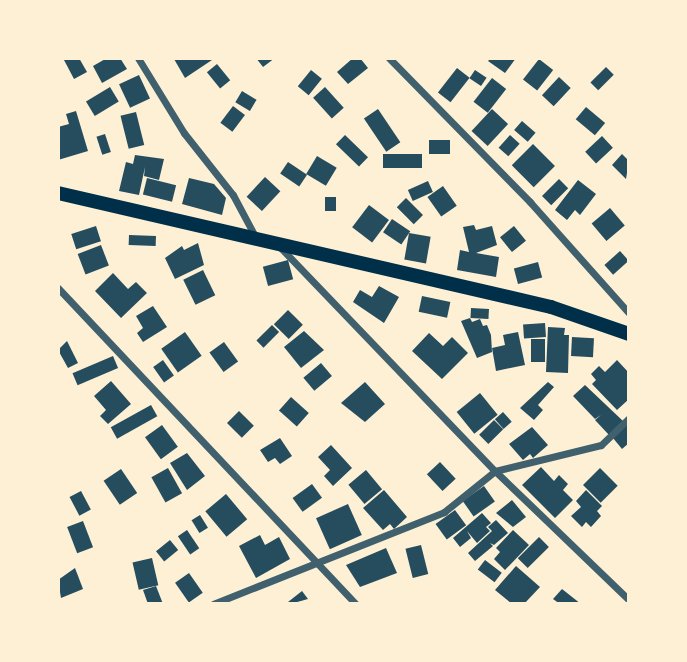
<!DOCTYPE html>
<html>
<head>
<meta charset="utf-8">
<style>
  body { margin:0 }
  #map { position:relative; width:687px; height:662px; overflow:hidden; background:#fdf0d5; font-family:Raleway,sans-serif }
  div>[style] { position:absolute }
  .building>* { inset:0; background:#264d5e; transform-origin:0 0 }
  .minor>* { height:7px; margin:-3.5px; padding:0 3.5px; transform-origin:3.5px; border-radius:3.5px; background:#3f606c }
  .trunk>* { height:14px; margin:-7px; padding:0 7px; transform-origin:7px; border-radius:7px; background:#003049 }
  span { translate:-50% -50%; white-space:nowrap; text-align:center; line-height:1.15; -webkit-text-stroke:5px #fdf0d5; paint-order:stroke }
  .frame { position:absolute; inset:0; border:60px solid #fdf0d5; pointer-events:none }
</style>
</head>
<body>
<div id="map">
  <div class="building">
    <i style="clip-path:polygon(68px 58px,79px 58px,87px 72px,74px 79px,64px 60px)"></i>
    <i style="clip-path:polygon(107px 58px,120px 58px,127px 69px,102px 83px,93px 66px)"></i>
    <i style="clip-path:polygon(215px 58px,185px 78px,174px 59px,177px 58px)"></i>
    <i style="clip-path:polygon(256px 58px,275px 58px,263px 67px)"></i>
    <i style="clip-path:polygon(353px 58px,360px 58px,368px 68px,348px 84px,337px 72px)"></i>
    <i style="clip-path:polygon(491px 58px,516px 58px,505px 73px,488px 61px)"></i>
    <i style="left:539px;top:59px;width:18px;height:26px;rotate:38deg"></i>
    <i style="left:217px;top:64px;width:21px;height:13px;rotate:51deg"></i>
    <i style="left:606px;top:67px;width:11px;height:22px;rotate:45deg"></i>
    <i style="left:457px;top:68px;width:16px;height:31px;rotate:38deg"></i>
    <i style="left:311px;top:70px;width:14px;height:21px;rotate:39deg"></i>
    <i style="left:475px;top:70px;width:14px;height:10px;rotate:34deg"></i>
    <i style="left:139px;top:75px;width:26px;height:22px;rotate:65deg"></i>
    <i style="left:559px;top:77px;width:16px;height:25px;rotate:43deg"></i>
    <i style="left:492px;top:78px;width:18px;height:30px;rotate:38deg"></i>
    <i style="left:110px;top:87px;width:17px;height:28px;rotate:59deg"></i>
    <i style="left:325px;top:87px;width:28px;height:16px;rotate:48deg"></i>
    <i style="left:242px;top:91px;width:17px;height:13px;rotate:31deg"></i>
    <i style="left:233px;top:106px;width:15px;height:21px;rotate:37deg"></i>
    <i style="left:586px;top:107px;width:25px;height:16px;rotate:40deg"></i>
    <i style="left:378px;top:109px;width:40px;height:17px;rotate:56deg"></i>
    <i style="left:492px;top:109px;width:22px;height:30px;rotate:43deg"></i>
    <i style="clip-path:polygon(76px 111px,88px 151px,58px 160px,58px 127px,69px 124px,66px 114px)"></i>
    <i style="left:136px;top:112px;width:34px;height:16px;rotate:76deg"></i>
    <i style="left:522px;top:121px;width:18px;height:12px;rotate:41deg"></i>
    <i style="left:105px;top:134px;width:19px;height:9px;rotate:72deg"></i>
    <i style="left:345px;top:135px;width:32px;height:13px;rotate:44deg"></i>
    <i style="left:510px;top:135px;width:13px;height:17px;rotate:42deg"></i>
    <i style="left:602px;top:136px;width:16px;height:23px;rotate:47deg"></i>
    <i style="left:429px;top:140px;width:21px;height:14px"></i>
    <i style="left:533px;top:144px;width:31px;height:30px;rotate:45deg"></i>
    <i style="left:383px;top:154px;width:39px;height:14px"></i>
    <i style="clip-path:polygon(622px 154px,629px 161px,626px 179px,612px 165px)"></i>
    <i style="clip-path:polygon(135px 155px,164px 159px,159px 180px,144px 176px,145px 167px,139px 195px,119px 191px,126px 162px,133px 164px)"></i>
    <i style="left:317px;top:156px;width:23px;height:21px;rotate:31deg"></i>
    <i style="left:288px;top:162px;width:23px;height:14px;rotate:34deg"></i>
    <i style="left:265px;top:177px;width:21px;height:27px;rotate:43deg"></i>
    <i style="left:147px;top:178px;width:30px;height:17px;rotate:14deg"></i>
    <i style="clip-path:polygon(189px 178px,214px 184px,226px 198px,222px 215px,182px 204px)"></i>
    <i style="left:559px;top:179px;width:13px;height:24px;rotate:45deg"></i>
    <i style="clip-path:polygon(578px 180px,596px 194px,580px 215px,575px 210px,567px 220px,555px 210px)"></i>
    <i style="left:428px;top:181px;width:12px;height:22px;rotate:66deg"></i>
    <i style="left:443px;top:186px;width:24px;height:19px;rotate:55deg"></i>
    <i style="left:325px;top:197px;width:11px;height:14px"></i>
    <i style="left:406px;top:198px;width:24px;height:13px;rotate:45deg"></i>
    <i style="left:369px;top:205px;width:25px;height:28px;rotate:37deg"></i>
    <i style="left:610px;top:208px;width:23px;height:24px;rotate:50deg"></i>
    <i style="left:392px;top:219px;width:22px;height:16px;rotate:34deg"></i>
    <i style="clip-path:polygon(474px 225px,476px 230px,492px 226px,497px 245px,476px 253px,499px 257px,496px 277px,457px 270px,460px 250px,469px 252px,463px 227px)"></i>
    <i style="left:96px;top:226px;width:16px;height:26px;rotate:72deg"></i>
    <i style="left:514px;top:226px;width:19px;height:18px;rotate:51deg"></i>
    <i style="left:409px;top:233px;width:22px;height:27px;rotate:10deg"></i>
    <i style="left:129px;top:235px;width:27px;height:10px;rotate:2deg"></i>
    <i style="clip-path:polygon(198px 243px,204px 265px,175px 279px,165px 258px,182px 246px,184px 250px)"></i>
    <i style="left:101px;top:245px;width:22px;height:25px;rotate:69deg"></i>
    <i style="left:620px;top:251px;width:13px;height:21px;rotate:48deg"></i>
    <i style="left:288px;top:260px;width:20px;height:26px;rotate:75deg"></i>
    <i style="left:538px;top:262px;width:16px;height:25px;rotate:75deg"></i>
    <i style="left:203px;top:270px;width:28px;height:22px;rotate:64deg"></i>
    <i style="clip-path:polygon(113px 273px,128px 289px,136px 282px,147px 293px,121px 318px,95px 291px)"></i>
    <i style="clip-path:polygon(379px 286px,399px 297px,384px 323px,353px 302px,360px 290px,372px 297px)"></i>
    <i style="left:422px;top:296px;width:29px;height:16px;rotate:12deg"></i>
    <i style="clip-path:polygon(153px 306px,167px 327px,143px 342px,137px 333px,143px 328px,136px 316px)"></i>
    <i style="left:471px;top:308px;width:18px;height:10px;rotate:3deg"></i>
    <i style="left:288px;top:310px;width:21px;height:20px;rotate:45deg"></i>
    <i style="clip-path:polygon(470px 318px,472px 322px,480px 319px,483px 326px,487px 325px,491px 335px,492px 352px,477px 358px,461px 321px)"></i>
    <i style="left:545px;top:323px;width:14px;height:22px;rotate:86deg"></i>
    <i style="left:272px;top:325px;width:10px;height:22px;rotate:45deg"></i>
    <i style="clip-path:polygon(548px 327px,565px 328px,564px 335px,569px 335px,568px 373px,546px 372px)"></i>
    <i style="clip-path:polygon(304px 331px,324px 350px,301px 368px,284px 347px)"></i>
    <i style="left:185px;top:332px;width:29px;height:29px;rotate:55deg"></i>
    <i style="clip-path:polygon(518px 332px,525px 365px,496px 371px,492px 348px,505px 345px,503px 335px)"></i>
    <i style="clip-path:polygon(429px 333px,443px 346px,452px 337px,468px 353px,442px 379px,412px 351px)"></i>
    <i style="left:572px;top:337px;width:22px;height:19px;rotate:3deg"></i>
    <i style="left:531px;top:339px;width:14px;height:23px"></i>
    <i style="clip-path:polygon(67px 341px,78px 363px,68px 368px,58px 350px)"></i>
    <i style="left:224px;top:342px;width:24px;height:18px;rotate:54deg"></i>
    <i style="left:113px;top:356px;width:13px;height:44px;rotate:67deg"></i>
    <i style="left:163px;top:360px;width:19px;height:12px;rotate:55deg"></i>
    <i style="clip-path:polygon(617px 360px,629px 373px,629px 399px,617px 410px,592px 384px,596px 380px,591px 374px,599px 366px,605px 372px)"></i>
    <i style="left:321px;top:363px;width:17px;height:23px;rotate:50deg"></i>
    <i style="clip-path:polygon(111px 381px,131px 404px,108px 424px,100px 416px,106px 410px,94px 396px)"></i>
    <i style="clip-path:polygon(365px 382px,385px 404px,365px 422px,341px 403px)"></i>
    <i style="clip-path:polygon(548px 382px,554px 387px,538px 405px,543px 410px,534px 420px,520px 408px)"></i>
    <i style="clip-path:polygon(585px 385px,623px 421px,609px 435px,595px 420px,601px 415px,595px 419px,573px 396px)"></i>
    <i style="left:480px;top:393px;width:28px;height:30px;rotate:51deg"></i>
    <i style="left:291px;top:397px;width:24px;height:18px;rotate:42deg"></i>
    <i style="left:151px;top:405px;width:13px;height:46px;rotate:61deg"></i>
    <i style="left:239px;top:411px;width:21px;height:17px;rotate:45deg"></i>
    <i style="left:503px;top:412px;width:13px;height:11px;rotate:48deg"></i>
    <i style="left:494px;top:420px;width:13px;height:21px;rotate:45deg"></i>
    <i style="clip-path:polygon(629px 423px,629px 443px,622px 449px,613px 438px)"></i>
    <i style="left:162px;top:425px;width:27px;height:21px;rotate:54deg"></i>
    <i style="clip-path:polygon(532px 427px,548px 445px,533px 458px,530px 454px,523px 460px,509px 444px)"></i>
    <i style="clip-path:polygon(280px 438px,292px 456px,280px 464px,275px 458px,268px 462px,260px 450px)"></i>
    <i style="clip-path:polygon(331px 445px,352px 468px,333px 486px,324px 476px,330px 470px,318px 457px)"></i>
    <i style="clip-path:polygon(187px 453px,205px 476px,187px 490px,170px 463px)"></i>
    <i style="left:440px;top:462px;width:23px;height:18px;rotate:47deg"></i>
    <i style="clip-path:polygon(541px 467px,554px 481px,559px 475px,568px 484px,563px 490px,573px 500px,555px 518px,522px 485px)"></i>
    <i style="left:168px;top:468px;width:29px;height:19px;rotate:61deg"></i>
    <i style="left:600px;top:468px;width:25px;height:24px;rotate:45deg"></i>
    <i style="left:121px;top:469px;width:29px;height:21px;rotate:56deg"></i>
    <i style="left:366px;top:470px;width:25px;height:23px;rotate:50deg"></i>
    <i style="left:312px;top:484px;width:17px;height:24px;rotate:54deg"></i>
    <i style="left:484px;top:486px;width:19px;height:26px;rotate:55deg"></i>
    <i style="clip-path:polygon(384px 490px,407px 517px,394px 529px,390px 524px,383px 530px,363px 508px)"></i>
    <i style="clip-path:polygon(586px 490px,602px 506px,597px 511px,601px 516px,591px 527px,586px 522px,582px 527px,571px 516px,581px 507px,576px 501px)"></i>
    <i style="left:81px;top:491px;width:21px;height:13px;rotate:62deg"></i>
    <i style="left:226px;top:494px;width:33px;height:27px;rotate:50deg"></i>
    <i style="clip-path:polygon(512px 500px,526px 517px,513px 527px,496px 513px)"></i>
    <i style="left:348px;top:504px;width:34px;height:35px;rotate:66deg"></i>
    <i style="left:455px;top:510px;width:19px;height:24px;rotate:54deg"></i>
    <i style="clip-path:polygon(482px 513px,491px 523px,486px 527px,490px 531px,477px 543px,467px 531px,471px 538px,460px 547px,453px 538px)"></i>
    <i style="left:200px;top:515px;width:15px;height:10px;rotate:58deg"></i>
    <i style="clip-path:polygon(496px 520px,508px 533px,494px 545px,490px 543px,493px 546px,475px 561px,468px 553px,492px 531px,488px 527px)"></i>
    <i style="left:83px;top:521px;width:28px;height:17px;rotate:69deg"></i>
    <i style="left:187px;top:530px;width:22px;height:11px;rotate:56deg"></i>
    <i style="clip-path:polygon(513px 530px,529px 545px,505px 570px,494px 559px,500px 552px,496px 548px)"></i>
    <i style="clip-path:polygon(260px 535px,265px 545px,279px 537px,290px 559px,256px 578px,239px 546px)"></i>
    <i style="left:539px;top:537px;width:14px;height:30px;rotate:45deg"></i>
    <i style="left:170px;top:540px;width:13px;height:18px;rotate:51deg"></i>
    <i style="left:421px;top:545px;width:30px;height:16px;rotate:76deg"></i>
    <i style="clip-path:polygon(386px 548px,397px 573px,360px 587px,346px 565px)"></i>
    <i style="left:152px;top:558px;width:28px;height:20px;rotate:77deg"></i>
    <i style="left:485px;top:560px;width:21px;height:12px;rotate:37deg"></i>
    <i style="clip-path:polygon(516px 566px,540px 587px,524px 604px,512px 604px,495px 590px)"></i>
    <i style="clip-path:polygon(75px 568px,83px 589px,61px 598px,58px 580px)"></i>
    <i style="left:189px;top:573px;width:24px;height:17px;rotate:55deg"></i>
    <i style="clip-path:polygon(156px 586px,163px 604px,148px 604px,143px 590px)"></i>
    <i style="clip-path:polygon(562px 589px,581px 604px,560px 604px,553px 599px)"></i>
    <i style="clip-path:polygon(302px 591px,308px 599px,290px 604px,288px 602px)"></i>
  </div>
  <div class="minor">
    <i style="left:138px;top:58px;width:88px;rotate:58.5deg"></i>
    <i style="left:184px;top:133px;width:79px;rotate:51.7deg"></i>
    <i style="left:233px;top:195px;width:49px;rotate:61.9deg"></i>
    <i style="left:389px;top:58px;width:202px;rotate:45.6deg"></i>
    <i style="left:530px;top:202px;width:149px;rotate:48.3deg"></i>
    <i style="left:279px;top:246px;width:312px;rotate:46.2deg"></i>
    <i style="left:495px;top:471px;width:186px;rotate:43.9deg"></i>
    <i style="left:58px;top:288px;width:434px;rotate:46.7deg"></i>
    <i style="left:213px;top:604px;width:249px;rotate:-21.7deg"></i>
    <i style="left:444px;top:512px;width:65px;rotate:-38.8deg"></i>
    <i style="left:495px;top:471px;width:109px;rotate:-13.8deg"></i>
    <i style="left:601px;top:445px;width:39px;rotate:-44deg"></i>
  </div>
  <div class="trunk">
    <i style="left:58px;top:193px;width:506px;rotate:13.02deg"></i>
    <i style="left:551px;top:307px;width:83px;rotate:19.1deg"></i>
  </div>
  <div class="frame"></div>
</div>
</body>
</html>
